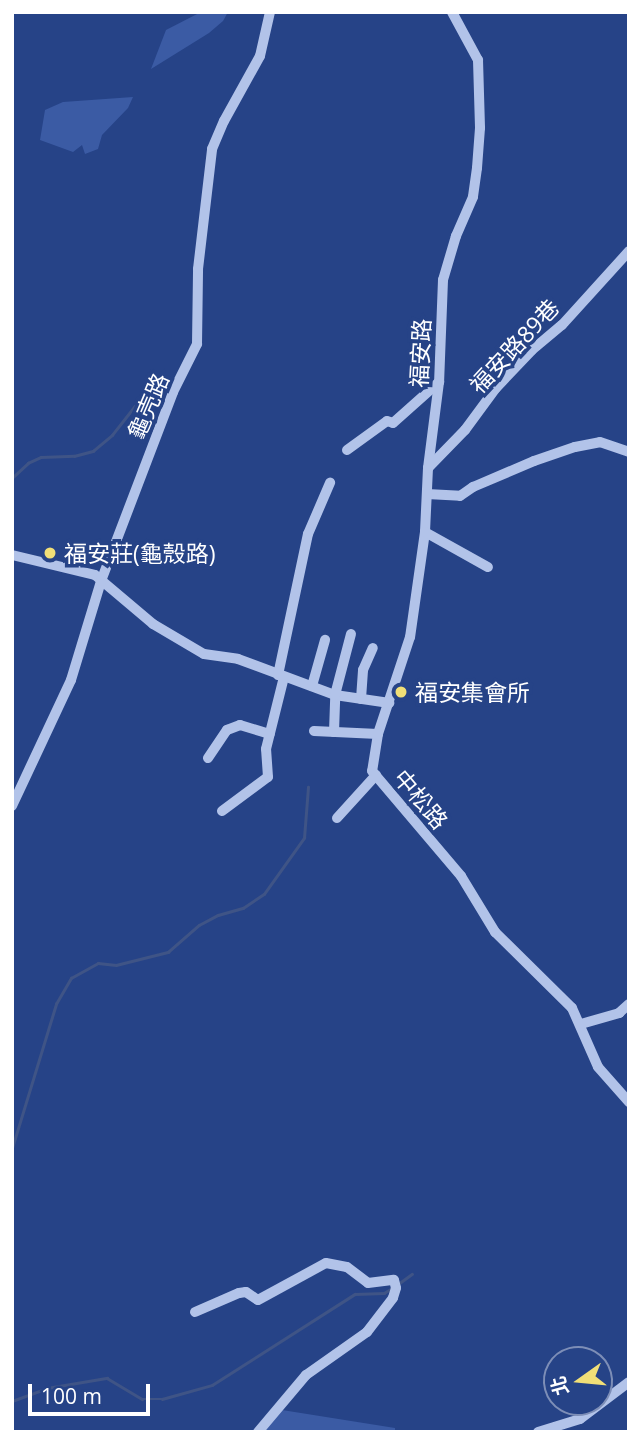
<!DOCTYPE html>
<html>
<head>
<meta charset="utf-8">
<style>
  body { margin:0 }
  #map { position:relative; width:641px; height:1444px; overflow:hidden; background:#264387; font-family:"Open Sans","Noto Sans TC",sans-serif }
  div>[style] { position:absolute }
  .green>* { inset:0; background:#3b5ba4 }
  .stream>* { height:2.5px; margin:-1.25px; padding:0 1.25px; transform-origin:1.25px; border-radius:1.25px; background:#3f5486 }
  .minor>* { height:10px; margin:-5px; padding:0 5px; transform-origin:5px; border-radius:5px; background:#b2c3e9 }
  .dots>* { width:19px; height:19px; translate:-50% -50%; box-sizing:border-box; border:4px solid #264387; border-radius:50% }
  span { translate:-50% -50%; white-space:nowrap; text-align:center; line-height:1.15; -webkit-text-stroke:7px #264387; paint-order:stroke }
  .street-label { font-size:23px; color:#fff }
  .poi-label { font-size:23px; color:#fff }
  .left { translate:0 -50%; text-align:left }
  .frame { position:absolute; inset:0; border:14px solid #fff; pointer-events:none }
  .north { position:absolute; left:543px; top:1346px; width:70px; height:70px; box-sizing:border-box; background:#264387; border:2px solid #7d8eb7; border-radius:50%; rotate:255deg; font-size:19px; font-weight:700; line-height:28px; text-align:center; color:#fff }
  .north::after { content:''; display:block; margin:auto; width:24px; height:32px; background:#f1df77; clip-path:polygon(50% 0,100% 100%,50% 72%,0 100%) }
  .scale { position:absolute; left:28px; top:1384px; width:122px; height:32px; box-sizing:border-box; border:4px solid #fff; border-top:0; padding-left:9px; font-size:21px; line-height:24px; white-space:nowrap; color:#fff; -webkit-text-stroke:5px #264387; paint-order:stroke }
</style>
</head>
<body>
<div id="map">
  <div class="green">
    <i style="clip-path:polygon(201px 12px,228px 12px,223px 21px,209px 33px,151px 69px,166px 30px)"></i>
    <i style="clip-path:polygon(133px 97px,128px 108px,102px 135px,98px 149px,85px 154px,82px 145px,73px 152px,40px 140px,45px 110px,63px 102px)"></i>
    <i style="clip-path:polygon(282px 1410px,395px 1428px,395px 1432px,264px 1432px)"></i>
  </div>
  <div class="stream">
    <i style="left:12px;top:478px;width:22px;rotate:-43deg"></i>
    <i style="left:28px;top:463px;width:14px;rotate:-25deg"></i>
    <i style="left:41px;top:457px;width:33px;rotate:-2deg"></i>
    <i style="left:74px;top:456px;width:20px;rotate:-15deg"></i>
    <i style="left:93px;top:451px;width:25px;rotate:-40deg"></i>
    <i style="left:112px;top:435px;width:42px;rotate:-51.8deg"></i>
    <i style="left:12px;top:1148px;width:151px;rotate:-73deg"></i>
    <i style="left:56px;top:1004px;width:30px;rotate:-60deg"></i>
    <i style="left:71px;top:978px;width:31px;rotate:-29deg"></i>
    <i style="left:98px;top:963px;width:18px;rotate:6deg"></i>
    <i style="left:116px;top:965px;width:54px;rotate:-14deg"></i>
    <i style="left:168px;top:952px;width:41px;rotate:-41.1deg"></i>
    <i style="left:199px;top:925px;width:21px;rotate:-28deg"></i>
    <i style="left:218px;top:915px;width:26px;rotate:-16deg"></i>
    <i style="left:243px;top:908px;width:25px;rotate:-34deg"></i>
    <i style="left:264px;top:894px;width:69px;rotate:-54.5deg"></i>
    <i style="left:304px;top:838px;width:51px;rotate:-85.5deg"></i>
    <i style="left:398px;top:1284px;width:17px;rotate:-36deg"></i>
    <i style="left:12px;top:1401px;width:37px;rotate:-20deg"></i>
    <i style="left:47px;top:1388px;width:61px;rotate:-9.5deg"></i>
    <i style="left:107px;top:1378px;width:41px;rotate:31deg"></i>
    <i style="left:142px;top:1399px;width:20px"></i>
    <i style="left:162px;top:1399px;width:52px;rotate:-15.6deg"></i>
    <i style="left:212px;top:1385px;width:169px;rotate:-32.5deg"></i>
    <i style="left:355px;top:1294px;width:29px;rotate:-2deg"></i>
    <i style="left:384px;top:1293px;width:9px;rotate:-32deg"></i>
    <i style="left:626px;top:1432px;width:4px;rotate:-34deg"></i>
  </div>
  <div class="minor">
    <i style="left:452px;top:12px;width:55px;rotate:61.6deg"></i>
    <i style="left:478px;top:60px;width:68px;rotate:88.3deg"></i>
    <i style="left:480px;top:128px;width:40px;rotate:94.3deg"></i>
    <i style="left:477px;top:168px;width:29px;rotate:98deg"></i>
    <i style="left:473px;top:197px;width:43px;rotate:113.6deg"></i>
    <i style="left:456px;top:236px;width:46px;rotate:106.5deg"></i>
    <i style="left:443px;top:280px;width:102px;rotate:92.2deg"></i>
    <i style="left:439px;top:382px;width:87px;rotate:97.3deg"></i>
    <i style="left:428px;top:468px;width:64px;rotate:92.7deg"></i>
    <i style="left:425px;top:532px;width:106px;rotate:98.1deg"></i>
    <i style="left:410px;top:637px;width:102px;rotate:108.3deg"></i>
    <i style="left:378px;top:734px;width:37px;rotate:99deg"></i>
    <i style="left:372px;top:771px;width:138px;rotate:49.7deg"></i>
    <i style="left:461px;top:876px;width:66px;rotate:58.7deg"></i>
    <i style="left:495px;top:932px;width:108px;rotate:44.6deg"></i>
    <i style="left:572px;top:1008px;width:64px;rotate:66.2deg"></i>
    <i style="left:598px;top:1067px;width:47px;rotate:48.5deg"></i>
    <i style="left:347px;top:450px;width:49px;rotate:-35.9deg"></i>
    <i style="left:387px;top:421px;width:6px;rotate:18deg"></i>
    <i style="left:393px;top:423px;width:62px;rotate:-41.7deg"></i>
    <i style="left:428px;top:468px;width:53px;rotate:-45.8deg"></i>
    <i style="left:465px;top:430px;width:52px;rotate:-53.6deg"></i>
    <i style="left:496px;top:388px;width:52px;rotate:-46.5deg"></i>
    <i style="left:532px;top:350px;width:39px;rotate:-40deg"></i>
    <i style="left:562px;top:325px;width:100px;rotate:-47.8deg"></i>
    <i style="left:427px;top:494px;width:33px;rotate:3deg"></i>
    <i style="left:460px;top:496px;width:16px;rotate:-35deg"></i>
    <i style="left:473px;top:487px;width:66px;rotate:-23.1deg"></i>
    <i style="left:534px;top:461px;width:43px;rotate:-18.9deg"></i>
    <i style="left:575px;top:447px;width:25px;rotate:-11deg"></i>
    <i style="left:600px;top:442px;width:31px;rotate:19deg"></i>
    <i style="left:425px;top:532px;width:72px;rotate:29.1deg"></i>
    <i style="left:12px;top:555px;width:85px;rotate:13.5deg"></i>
    <i style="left:95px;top:575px;width:76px;rotate:40.2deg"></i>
    <i style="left:153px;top:624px;width:59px;rotate:30.5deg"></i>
    <i style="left:204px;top:654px;width:34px;rotate:8deg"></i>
    <i style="left:238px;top:659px;width:103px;rotate:20.4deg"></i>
    <i style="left:335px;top:695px;width:55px;rotate:8.4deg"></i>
    <i style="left:278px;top:675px;width:144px;rotate:-78deg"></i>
    <i style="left:308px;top:534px;width:56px;rotate:-66.7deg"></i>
    <i style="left:312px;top:686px;width:48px;rotate:-74.2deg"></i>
    <i style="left:361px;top:699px;width:29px;rotate:-86deg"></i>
    <i style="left:363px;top:670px;width:24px;rotate:-66deg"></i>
    <i style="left:314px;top:731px;width:64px;rotate:2.7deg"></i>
    <i style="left:334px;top:732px;width:37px;rotate:-88deg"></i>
    <i style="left:335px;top:695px;width:63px;rotate:-75.3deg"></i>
    <i style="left:208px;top:758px;width:34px;rotate:-56deg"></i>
    <i style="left:227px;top:730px;width:14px;rotate:-21deg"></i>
    <i style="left:240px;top:725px;width:31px;rotate:17deg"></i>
    <i style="left:12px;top:806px;width:139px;rotate:-64.9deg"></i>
    <i style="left:71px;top:680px;width:103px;rotate:-73.1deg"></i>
    <i style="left:101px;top:581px;width:202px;rotate:-69.1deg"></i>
    <i style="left:173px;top:392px;width:54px;rotate:-63.4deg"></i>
    <i style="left:197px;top:344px;width:75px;rotate:-89.2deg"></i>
    <i style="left:198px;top:269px;width:121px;rotate:-83.3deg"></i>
    <i style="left:212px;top:149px;width:30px;rotate:-67deg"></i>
    <i style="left:224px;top:121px;width:74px;rotate:-61deg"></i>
    <i style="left:260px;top:56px;width:45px;rotate:-77.2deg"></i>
    <i style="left:222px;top:811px;width:57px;rotate:-36.5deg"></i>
    <i style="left:268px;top:777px;width:28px;rotate:-94deg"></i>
    <i style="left:266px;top:749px;width:74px;rotate:-76deg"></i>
    <i style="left:337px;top:818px;width:58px;rotate:-47.8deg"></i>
    <i style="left:581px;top:1024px;width:40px;rotate:-16deg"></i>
    <i style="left:619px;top:1013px;width:13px;rotate:-42deg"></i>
    <i style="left:195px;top:1312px;width:48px;rotate:-23.4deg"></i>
    <i style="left:239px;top:1293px;width:7px;rotate:-8deg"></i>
    <i style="left:246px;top:1292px;width:14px;rotate:34deg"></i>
    <i style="left:258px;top:1300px;width:77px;rotate:-28.6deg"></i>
    <i style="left:326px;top:1263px;width:21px;rotate:11deg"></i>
    <i style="left:347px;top:1267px;width:26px;rotate:37deg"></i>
    <i style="left:368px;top:1283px;width:26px;rotate:-7deg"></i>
    <i style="left:394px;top:1280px;width:8px;rotate:76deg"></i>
    <i style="left:396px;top:1288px;width:10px;rotate:107deg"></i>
    <i style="left:393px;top:1298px;width:43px;rotate:127.4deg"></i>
    <i style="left:367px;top:1332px;width:75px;rotate:144.8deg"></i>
    <i style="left:306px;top:1375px;width:75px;rotate:130.1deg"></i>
    <i style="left:538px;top:1432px;width:44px;rotate:-17.2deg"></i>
    <i style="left:580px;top:1419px;width:61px;rotate:-37.1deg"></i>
  </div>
  <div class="dots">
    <i style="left:50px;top:553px;background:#f1df77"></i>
    <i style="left:401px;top:692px;background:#f1df77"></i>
  </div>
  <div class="street-label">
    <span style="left:514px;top:346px;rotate:-47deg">福安路89巷</span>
    <span style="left:420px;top:353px;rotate:-87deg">福安路</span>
    <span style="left:148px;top:406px;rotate:-67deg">龜壳路</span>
    <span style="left:421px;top:799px;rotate:50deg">中松路</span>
  </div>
  <div class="poi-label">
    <span class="left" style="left:64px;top:553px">福安莊(龜殼路)</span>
    <span class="left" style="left:415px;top:692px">福安集會所</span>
  </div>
  <div class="frame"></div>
  <div class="north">北</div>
  <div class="scale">100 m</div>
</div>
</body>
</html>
